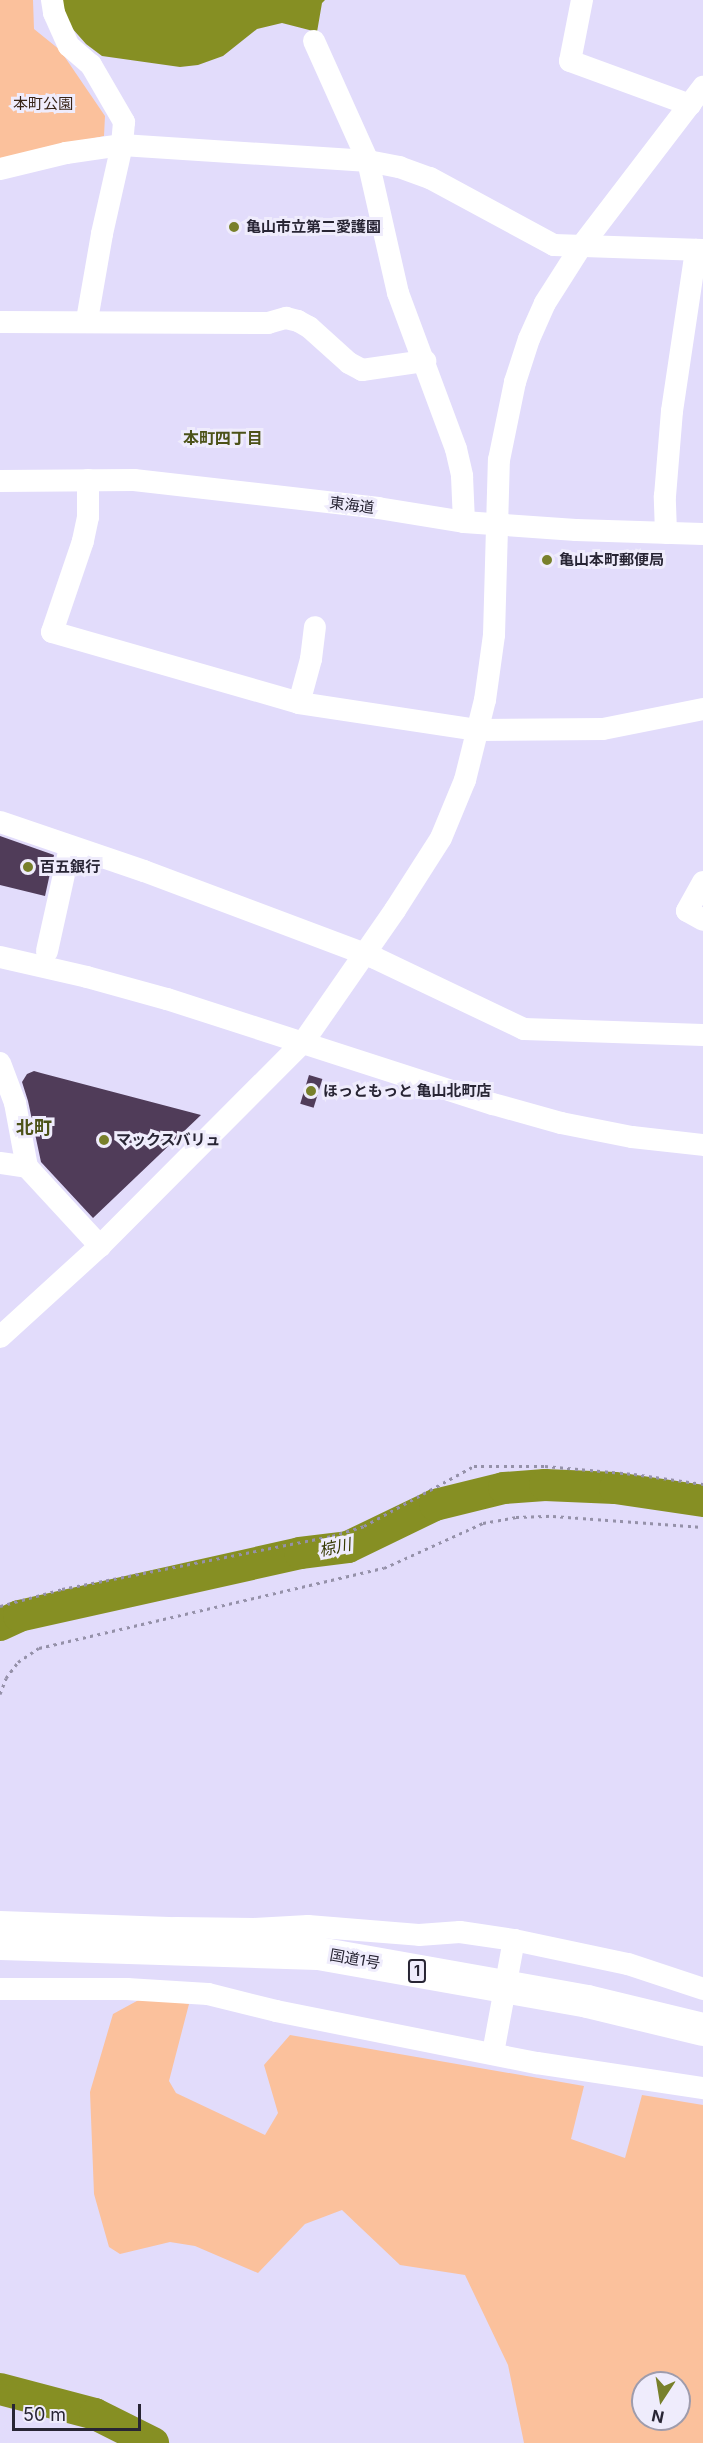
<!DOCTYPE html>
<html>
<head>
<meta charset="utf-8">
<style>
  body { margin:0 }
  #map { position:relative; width:703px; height:2443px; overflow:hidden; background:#e2dcfb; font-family:Inter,"Noto Sans JP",sans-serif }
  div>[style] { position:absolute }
  .green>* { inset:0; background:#fbc19c }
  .water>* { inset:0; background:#868f23 }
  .river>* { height:32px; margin:-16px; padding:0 16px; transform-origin:16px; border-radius:16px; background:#868f23 }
  .building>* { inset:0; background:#503c59; transform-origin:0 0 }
  .path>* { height:3px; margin-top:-1.5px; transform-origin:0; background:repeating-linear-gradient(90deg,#9591a9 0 3px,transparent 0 7.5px) }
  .minor>* { height:22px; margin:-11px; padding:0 11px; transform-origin:11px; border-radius:11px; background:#fff }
  .highway>* { height:33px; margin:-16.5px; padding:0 16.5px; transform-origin:16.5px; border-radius:16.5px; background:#fff }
  .dots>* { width:16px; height:16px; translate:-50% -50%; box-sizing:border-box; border:3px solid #efecfc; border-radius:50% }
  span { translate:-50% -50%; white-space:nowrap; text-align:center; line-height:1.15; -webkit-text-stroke:6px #efecfc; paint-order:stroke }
  .shield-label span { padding:2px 4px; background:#efecfc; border:2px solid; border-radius:4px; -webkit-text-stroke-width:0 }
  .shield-label { font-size:14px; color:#282534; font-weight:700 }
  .park-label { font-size:15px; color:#382417 }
  .poi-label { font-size:15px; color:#282534; font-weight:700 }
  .left { translate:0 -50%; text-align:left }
  .street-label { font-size:15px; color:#282534 }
  .neighbourhood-label { font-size:16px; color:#4c5217; font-weight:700 }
  .water-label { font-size:16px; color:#353900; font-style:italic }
  .quarter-label { font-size:18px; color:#4c5217; font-weight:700 }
  .north { position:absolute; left:631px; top:2371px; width:60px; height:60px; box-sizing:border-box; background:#efecfc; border:2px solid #9f9cac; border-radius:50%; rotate:192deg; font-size:16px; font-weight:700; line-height:24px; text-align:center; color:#282534 }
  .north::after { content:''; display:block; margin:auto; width:21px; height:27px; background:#78802b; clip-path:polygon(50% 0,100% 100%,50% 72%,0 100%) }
  .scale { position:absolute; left:12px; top:2404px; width:129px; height:27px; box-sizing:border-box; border:3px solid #282534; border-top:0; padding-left:8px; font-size:18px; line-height:21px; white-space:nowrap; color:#282534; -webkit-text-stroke:4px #efecfc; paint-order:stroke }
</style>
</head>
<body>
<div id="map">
  <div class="green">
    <i style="clip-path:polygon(0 0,33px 0,34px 29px,60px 50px,105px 116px,104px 136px,0 159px)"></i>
    <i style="clip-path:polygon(evenodd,146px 1996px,189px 2004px,169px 2081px,176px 2093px,265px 2135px,278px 2113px,264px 2065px,290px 2035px,584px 2086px,571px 2139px,625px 2158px,642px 2095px,703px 2105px,703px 2443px,524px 2443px,508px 2365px,465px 2275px,400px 2265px,342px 2210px,305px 2224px,258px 2273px,195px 2246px,170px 2242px,120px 2254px,109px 2247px,94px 2194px,90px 2092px,113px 2014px,146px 1996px,643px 2383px,679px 2383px,679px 2419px,643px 2419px,643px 2383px)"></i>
  </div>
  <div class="water">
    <i style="clip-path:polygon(60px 0,325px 0,322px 3px,317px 32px,282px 23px,257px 29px,223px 56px,198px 65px,180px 67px,102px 56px,86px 44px,71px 27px)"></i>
  </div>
  <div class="river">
    <i style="left:0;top:1625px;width:21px;rotate:-25deg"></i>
    <i style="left:19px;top:1616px;width:288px;rotate:-12.6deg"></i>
    <i style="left:300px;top:1553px;width:48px;rotate:-7.1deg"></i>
    <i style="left:348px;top:1547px;width:97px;rotate:-25.8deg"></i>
    <i style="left:435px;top:1505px;width:71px;rotate:-13.8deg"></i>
    <i style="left:504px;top:1488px;width:41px;rotate:-4.2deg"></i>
    <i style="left:545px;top:1485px;width:70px;rotate:2.5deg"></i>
    <i style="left:615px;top:1488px;width:89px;rotate:8.4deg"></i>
    <i style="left:0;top:2389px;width:98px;rotate:14.7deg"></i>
    <i style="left:95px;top:2414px;width:65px;rotate:26.6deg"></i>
  </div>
  <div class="building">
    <i style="clip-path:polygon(0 836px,54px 855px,45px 896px,0 885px)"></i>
    <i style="clip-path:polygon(34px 1071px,41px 1073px,201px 1115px,93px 1218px,41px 1162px,28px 1101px,22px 1082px,27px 1074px)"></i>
    <i style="left:309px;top:1075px;width:14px;height:30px;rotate:17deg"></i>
  </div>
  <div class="path">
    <i style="left:0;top:1606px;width:64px;rotate:-15.3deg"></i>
    <i style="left:62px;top:1589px;width:275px;rotate:-11.1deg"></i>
    <i style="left:332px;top:1536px;width:34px;rotate:-17deg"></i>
    <i style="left:364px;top:1526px;width:125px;rotate:-28.6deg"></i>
    <i style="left:474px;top:1466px;width:71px"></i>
    <i style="left:545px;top:1466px;width:89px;rotate:5.1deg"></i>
    <i style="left:634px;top:1474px;width:70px;rotate:8.2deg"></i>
    <i style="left:0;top:1694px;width:17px;rotate:-69deg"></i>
    <i style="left:6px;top:1678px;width:20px;rotate:-53deg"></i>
    <i style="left:18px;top:1662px;width:25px;rotate:-34deg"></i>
    <i style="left:39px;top:1648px;width:354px;rotate:-13.1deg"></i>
    <i style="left:384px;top:1568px;width:109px;rotate:-24.4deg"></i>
    <i style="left:483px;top:1523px;width:34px;rotate:-10deg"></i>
    <i style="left:516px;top:1517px;width:37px;rotate:-2deg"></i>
    <i style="left:553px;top:1516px;width:150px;rotate:4.2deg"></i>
  </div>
  <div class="minor">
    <i style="left:52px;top:0;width:13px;rotate:81deg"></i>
    <i style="left:54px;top:13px;width:36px;rotate:66deg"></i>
    <i style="left:69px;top:46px;width:29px;rotate:41deg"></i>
    <i style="left:91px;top:65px;width:66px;rotate:59.9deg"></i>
    <i style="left:124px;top:122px;width:23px;rotate:95deg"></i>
    <i style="left:122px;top:145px;width:91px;rotate:102.7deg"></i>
    <i style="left:102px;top:234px;width:87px;rotate:99.9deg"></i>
    <i style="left:582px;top:0;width:62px;rotate:101.1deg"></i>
    <i style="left:570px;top:61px;width:128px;rotate:20.1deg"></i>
    <i style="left:314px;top:41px;width:132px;rotate:65.8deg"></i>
    <i style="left:368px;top:161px;width:135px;rotate:77.2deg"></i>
    <i style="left:398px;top:293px;width:166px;rotate:69.6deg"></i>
    <i style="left:456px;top:449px;width:28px;rotate:77deg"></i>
    <i style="left:462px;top:476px;width:46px;rotate:87.5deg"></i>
    <i style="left:0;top:169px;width:68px;rotate:-13.6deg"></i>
    <i style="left:66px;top:153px;width:57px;rotate:-8.1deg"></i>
    <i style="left:122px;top:145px;width:247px;rotate:3.7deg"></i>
    <i style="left:368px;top:161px;width:32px;rotate:11deg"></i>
    <i style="left:399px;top:167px;width:33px;rotate:20deg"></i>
    <i style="left:430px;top:178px;width:141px;rotate:28.4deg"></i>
    <i style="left:554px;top:245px;width:149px;rotate:1.9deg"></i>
    <i style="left:0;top:322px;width:268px;rotate:0.2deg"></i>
    <i style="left:268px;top:323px;width:19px;rotate:-16deg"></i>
    <i style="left:286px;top:318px;width:12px;rotate:14deg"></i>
    <i style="left:298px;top:321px;width:13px;rotate:29deg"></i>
    <i style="left:309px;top:327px;width:54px;rotate:42deg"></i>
    <i style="left:349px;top:363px;width:15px;rotate:28deg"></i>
    <i style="left:362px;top:370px;width:64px;rotate:-8.1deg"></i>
    <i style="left:88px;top:480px;width:37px;rotate:90deg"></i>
    <i style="left:88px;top:517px;width:25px;rotate:102deg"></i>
    <i style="left:83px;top:541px;width:96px;rotate:108.8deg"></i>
    <i style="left:52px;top:632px;width:257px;rotate:16deg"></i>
    <i style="left:299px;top:703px;width:181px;rotate:8.6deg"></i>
    <i style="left:478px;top:730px;width:125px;rotate:-0.5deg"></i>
    <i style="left:603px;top:729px;width:102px;rotate:-11.3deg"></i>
    <i style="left:0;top:481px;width:134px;rotate:-0.4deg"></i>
    <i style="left:134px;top:480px;width:246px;rotate:6.5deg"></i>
    <i style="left:378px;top:508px;width:87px;rotate:9.2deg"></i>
    <i style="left:464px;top:522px;width:112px;rotate:4.1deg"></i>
    <i style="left:576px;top:530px;width:127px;rotate:1.8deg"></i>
    <i style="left:666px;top:533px;width:37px;rotate:-92deg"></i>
    <i style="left:665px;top:496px;width:85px;rotate:-85.3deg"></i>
    <i style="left:672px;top:411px;width:163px;rotate:-81.5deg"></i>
    <i style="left:299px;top:703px;width:46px;rotate:-74.7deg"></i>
    <i style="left:311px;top:659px;width:32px;rotate:-83deg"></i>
    <i style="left:0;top:822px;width:152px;rotate:18.8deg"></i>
    <i style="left:144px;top:871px;width:247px;rotate:20.6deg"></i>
    <i style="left:375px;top:958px;width:165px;rotate:25.5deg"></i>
    <i style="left:524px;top:1029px;width:179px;rotate:1.9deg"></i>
    <i style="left:703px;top:882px;width:33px;rotate:119deg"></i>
    <i style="left:687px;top:911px;width:18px;rotate:29deg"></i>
    <i style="left:47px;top:951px;width:107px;rotate:-77.5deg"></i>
    <i style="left:0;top:957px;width:89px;rotate:12.9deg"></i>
    <i style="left:87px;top:977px;width:83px;rotate:15.4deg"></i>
    <i style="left:167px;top:999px;width:342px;rotate:17.9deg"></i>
    <i style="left:493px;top:1104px;width:71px;rotate:15.6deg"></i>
    <i style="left:561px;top:1123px;width:72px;rotate:11.2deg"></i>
    <i style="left:632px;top:1137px;width:71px;rotate:6.4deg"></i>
    <i style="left:0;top:1063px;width:43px;rotate:69.4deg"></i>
    <i style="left:15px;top:1103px;width:65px;rotate:79.4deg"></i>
    <i style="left:27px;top:1167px;width:108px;rotate:47.3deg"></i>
    <i style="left:0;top:1163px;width:27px;rotate:8deg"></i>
    <i style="left:0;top:1337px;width:135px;rotate:-42.3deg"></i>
    <i style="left:100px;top:1246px;width:289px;rotate:-45.1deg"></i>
    <i style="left:304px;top:1041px;width:160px;rotate:-55.2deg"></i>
    <i style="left:395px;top:910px;width:85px;rotate:-57.4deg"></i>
    <i style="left:441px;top:838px;width:63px;rotate:-67.5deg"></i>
    <i style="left:465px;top:780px;width:82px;rotate:-76deg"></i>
    <i style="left:485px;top:700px;width:66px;rotate:-82.1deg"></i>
    <i style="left:494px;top:635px;width:175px;rotate:-88.4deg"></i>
    <i style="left:499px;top:460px;width:80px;rotate:-78.4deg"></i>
    <i style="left:515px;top:382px;width:45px;rotate:-72deg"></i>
    <i style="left:529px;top:339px;width:39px;rotate:-66deg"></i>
    <i style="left:545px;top:303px;width:65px;rotate:-57.5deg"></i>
    <i style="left:580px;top:248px;width:203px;rotate:-52.6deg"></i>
    <i style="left:0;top:1922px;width:176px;rotate:2deg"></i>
    <i style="left:176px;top:1928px;width:78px;rotate:0.7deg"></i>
    <i style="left:254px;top:1929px;width:54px;rotate:-3.2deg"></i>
    <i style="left:308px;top:1926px;width:111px;rotate:4.6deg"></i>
    <i style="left:419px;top:1935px;width:41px;rotate:-4.2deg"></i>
    <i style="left:460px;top:1932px;width:55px;rotate:8.4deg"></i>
    <i style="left:514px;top:1940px;width:116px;rotate:11.9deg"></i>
    <i style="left:628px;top:1964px;width:79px;rotate:18.4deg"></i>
    <i style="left:0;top:1989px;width:127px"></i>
    <i style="left:127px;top:1989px;width:81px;rotate:3.5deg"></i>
    <i style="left:208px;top:1994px;width:70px;rotate:14deg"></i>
    <i style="left:276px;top:2011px;width:266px;rotate:11.3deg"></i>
    <i style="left:537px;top:2063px;width:168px;rotate:8.6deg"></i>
    <i style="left:493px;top:2053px;width:115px;rotate:-79.5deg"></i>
  </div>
  <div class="highway">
    <i style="left:0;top:1943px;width:318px;rotate:1.8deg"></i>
    <i style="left:318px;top:1953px;width:273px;rotate:10.1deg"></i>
    <i style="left:587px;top:2001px;width:119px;rotate:13.6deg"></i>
  </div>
  <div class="dots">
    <i style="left:234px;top:227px;background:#78802b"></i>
    <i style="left:547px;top:560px;background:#78802b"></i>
    <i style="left:28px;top:867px;background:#78802b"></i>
    <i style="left:311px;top:1091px;background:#78802b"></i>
    <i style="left:104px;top:1140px;background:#78802b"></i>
  </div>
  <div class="shield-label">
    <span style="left:417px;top:1971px">1</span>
  </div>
  <div class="park-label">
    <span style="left:43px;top:104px">本町公園</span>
  </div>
  <div class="poi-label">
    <span class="left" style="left:246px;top:227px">亀山市立第二愛護園</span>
    <span class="left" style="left:559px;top:560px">亀山本町郵便局</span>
    <span class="left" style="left:40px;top:867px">百五銀行</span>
    <span class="left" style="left:323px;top:1091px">ほっともっと 亀山北町店</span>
    <span class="left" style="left:116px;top:1140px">マックスバリュ</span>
  </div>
  <div class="street-label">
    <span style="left:352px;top:505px;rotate:7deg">東海道</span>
    <span style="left:355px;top:1959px;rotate:10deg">国道1号</span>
  </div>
  <div class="neighbourhood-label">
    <span style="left:223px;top:438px">本町四丁目</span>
  </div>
  <div class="water-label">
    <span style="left:335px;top:1547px;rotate:-12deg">椋川</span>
  </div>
  <div class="quarter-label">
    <span style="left:34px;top:1128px">北町</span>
  </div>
  <div class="north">N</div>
  <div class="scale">50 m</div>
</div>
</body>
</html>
